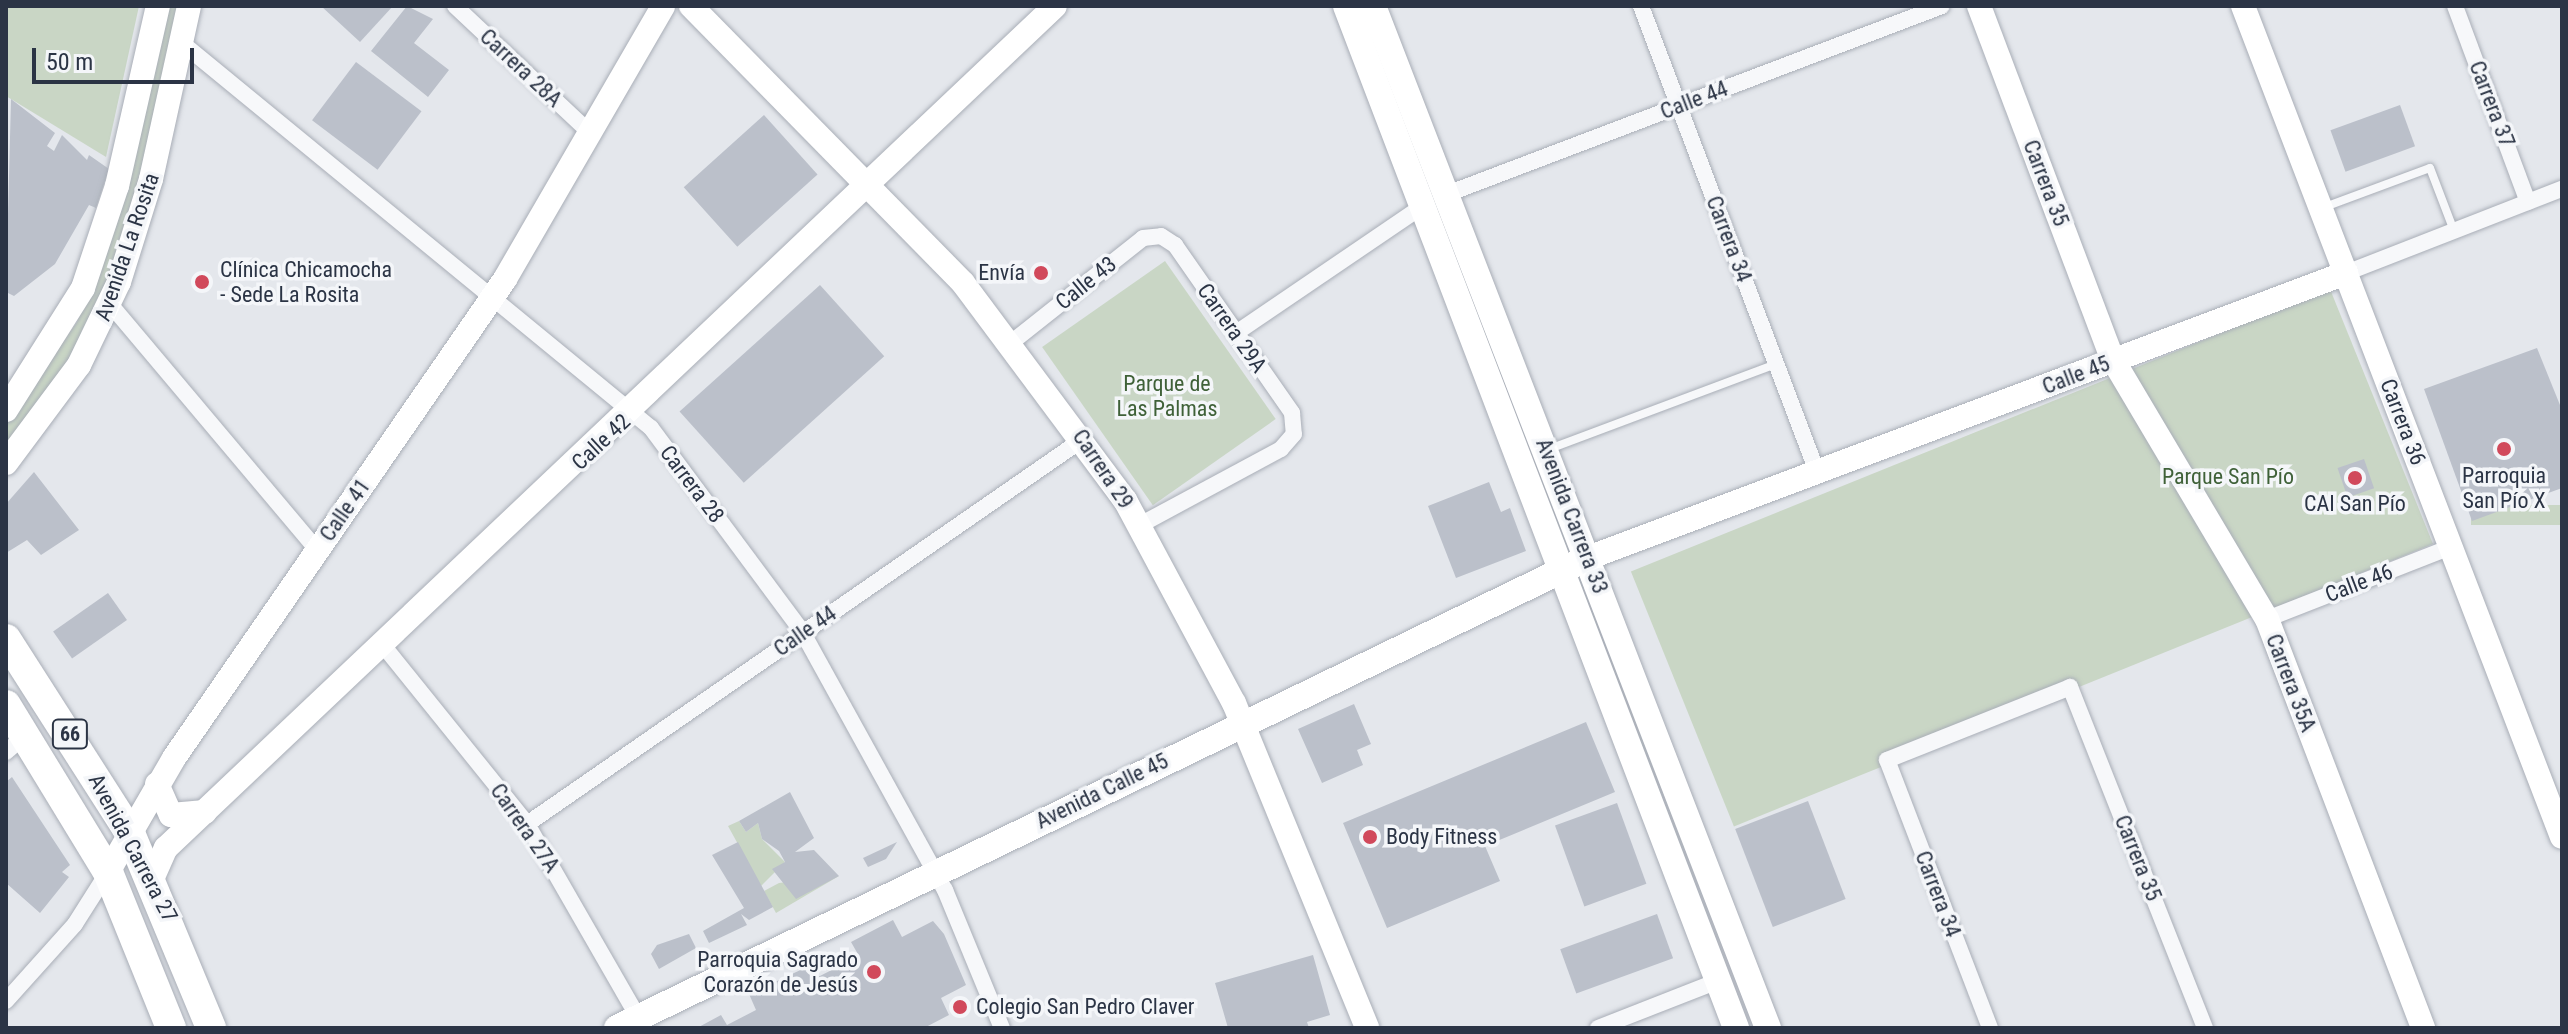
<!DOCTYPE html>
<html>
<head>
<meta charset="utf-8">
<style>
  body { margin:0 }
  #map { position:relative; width:2568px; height:1034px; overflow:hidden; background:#e4e7ec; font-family:"Roboto Condensed",sans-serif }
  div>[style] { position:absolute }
  .green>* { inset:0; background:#c9d6c5; transform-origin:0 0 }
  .building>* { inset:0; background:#bbc0ca; transform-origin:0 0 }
  .roads { filter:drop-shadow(0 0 2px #a9aeb7) drop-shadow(0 0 2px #a9aeb7) }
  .lane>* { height:8px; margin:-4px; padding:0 4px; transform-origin:4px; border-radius:4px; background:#f7f8fa }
  .street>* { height:16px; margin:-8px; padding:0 8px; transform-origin:8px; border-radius:8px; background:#f7f8fa }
  .secondary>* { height:24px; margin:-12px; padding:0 12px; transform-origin:12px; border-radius:12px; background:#fff }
  .primary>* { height:26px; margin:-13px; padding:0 13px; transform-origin:13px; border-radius:13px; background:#fff }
  .highway>* { height:30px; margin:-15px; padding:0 15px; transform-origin:15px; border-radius:15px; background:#fff }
  .dots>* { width:22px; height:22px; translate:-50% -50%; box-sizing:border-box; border:4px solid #f4f6f9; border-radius:50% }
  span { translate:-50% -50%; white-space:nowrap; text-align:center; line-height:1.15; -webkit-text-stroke:7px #f4f6f9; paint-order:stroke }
  .shield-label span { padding:2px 6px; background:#f4f6f9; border:2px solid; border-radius:6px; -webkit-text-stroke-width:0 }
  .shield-label { font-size:20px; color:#2b3445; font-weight:700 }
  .street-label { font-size:22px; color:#2b3445 }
  .poi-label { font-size:22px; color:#2b3445 }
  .left { translate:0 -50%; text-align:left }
  .right { translate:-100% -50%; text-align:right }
  .park-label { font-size:22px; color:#3f6138 }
  .frame { position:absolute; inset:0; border:8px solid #2b3445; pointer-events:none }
  .scale { position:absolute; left:32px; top:48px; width:162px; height:36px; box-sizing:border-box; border:4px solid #2b3445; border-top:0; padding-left:10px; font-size:24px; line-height:28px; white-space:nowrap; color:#2b3445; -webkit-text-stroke:6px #f4f6f9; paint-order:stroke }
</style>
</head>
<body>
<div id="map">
  <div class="green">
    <i style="clip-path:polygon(6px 6px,139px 6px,106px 157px,6px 96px)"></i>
    <i style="clip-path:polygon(164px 6px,181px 6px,176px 35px,117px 260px,60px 376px,6px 445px,6px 423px,77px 322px,105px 256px)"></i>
    <i style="left:1165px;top:261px;width:193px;height:150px;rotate:55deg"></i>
    <i style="left:2330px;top:289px;width:275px;height:754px;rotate:68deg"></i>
    <i style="left:2562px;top:505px;width:20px;height:91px;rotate:90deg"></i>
    <i style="clip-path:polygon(739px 821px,746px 832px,758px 823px,762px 839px,785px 862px,761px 886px,728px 826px)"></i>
    <i style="clip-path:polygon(839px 876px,776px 913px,764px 891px,779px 883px)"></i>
  </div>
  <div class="building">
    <i style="clip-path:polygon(321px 6px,393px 6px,360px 42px)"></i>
    <i style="clip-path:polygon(407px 6px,433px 19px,414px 43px,449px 70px,428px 97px,371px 51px)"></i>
    <i style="left:356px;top:62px;width:82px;height:73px;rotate:37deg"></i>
    <i style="clip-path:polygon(11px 99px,55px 133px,47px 146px,54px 151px,62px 135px,87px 160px,89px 155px,109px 169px,96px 208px,89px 205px,55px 264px,14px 296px,6px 292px)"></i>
    <i style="left:2400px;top:105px;width:44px;height:74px;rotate:70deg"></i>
    <i style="left:764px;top:115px;width:80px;height:108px;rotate:48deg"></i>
    <i style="left:820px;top:285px;width:96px;height:189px;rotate:48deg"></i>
    <i style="clip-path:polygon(2537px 348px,2562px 410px,2562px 488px,2472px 521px,2424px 389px)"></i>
    <i style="left:2364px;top:459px;width:31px;height:28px;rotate:71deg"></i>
    <i style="clip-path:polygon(34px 472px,79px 530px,41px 555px,27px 540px,6px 553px,6px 504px)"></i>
    <i style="clip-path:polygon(1489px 482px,1501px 512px,1510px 508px,1526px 551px,1456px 578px,1428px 506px)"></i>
    <i style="left:108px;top:593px;width:33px;height:67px;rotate:55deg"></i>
    <i style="clip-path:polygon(1354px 704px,1371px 744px,1357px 750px,1363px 765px,1322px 783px,1298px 729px)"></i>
    <i style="clip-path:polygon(1586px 722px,1615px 792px,1485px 846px,1500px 881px,1387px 928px,1343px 823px)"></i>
    <i style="clip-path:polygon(12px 777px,70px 865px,62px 872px,69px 877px,40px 913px,6px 883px,6px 782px)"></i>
    <i style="clip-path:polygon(790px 792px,814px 838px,795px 852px,814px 850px,839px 876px,796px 899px,772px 869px,785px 862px,779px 851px,762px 839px,758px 823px,746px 832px,739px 821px)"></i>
    <i style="left:1808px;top:801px;width:105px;height:78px;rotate:69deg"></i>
    <i style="left:1617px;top:803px;width:86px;height:66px;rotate:70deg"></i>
    <i style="clip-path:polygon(738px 842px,773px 907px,749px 920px,741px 914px,747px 925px,709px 943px,703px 931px,744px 908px,712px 855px)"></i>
    <i style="clip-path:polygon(897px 842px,886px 859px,868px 867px,863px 858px)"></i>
    <i style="left:1657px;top:914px;width:47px;height:103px;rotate:70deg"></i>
    <i style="clip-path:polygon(893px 920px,902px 937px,933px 921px,944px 934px,966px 985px,941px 998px,949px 1015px,924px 1028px,697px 1028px,721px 1015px,727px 1025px,756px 1010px,749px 994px,809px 966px,816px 978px,859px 956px,851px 942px)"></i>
    <i style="clip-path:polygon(689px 934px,696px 948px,659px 969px,651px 954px,657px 945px)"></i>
    <i style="clip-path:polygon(1313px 955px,1330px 1015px,1307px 1022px,1309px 1028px,1228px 1028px,1215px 983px)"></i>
  </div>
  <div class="roads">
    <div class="lane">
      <i style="left:2322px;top:208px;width:115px;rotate:-20.3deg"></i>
      <i style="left:2430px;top:168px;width:67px;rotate:69.1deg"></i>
      <i style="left:1549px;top:449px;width:242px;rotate:-20.5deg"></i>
    </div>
    <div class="street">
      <i style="left:455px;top:6px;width:180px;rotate:43.2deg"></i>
      <i style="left:1641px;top:6px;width:498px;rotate:69.3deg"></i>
      <i style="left:2455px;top:6px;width:209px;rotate:69.6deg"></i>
      <i style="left:182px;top:43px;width:607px;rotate:39.38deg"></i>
      <i style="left:651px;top:428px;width:255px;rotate:53.4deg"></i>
      <i style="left:803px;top:633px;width:294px;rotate:61.1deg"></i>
      <i style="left:945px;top:890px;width:149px;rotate:67.6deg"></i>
      <i style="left:1447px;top:194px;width:529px;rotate:-20.8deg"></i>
      <i style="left:2346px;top:273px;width:232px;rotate:-21.3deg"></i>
      <i style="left:110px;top:304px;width:322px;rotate:49.9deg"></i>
      <i style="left:1236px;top:333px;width:226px;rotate:-34.2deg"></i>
      <i style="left:1012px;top:342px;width:167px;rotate:-38.4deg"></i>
      <i style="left:1143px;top:238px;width:18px;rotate:-6deg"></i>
      <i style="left:1161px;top:236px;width:17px;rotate:33deg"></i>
      <i style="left:1175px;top:245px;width:205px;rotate:55.1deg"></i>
      <i style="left:1292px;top:413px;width:21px;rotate:85deg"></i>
      <i style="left:1294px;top:434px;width:20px;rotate:131deg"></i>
      <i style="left:1281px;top:449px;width:160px;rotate:151.7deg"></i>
      <i style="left:2267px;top:619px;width:198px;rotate:-21.4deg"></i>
      <i style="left:382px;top:644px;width:231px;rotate:51.1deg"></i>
      <i style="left:527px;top:824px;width:231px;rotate:60.1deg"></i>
      <i style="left:6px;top:752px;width:28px;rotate:-41deg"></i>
      <i style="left:527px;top:824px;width:676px;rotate:-34.7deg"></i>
      <i style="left:6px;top:1001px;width:103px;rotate:-48.1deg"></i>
      <i style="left:75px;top:924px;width:62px;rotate:-57.6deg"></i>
      <i style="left:1598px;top:1028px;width:129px;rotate:-21.4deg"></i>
      <i style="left:1990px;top:1028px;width:287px;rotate:-111deg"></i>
      <i style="left:1887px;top:760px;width:197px;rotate:-21.7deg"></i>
      <i style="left:2070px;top:687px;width:367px;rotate:68.4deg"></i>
    </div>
    <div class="secondary">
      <i style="left:691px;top:6px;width:388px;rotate:45.5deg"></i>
      <i style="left:963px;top:283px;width:271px;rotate:53.3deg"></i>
      <i style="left:1125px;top:500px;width:230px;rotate:61.8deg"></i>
      <i style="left:1234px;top:703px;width:351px;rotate:67.7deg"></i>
      <i style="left:1979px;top:6px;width:379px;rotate:69.3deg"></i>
      <i style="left:2113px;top:360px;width:301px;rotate:59.3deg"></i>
      <i style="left:2267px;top:619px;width:438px;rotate:69.1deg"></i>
      <i style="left:2243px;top:6px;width:890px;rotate:69deg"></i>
      <i style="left:6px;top:410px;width:144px;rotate:-57.7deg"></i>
      <i style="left:83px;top:288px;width:108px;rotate:-71.6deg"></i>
      <i style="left:117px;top:186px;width:185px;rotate:-77.2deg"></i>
      <i style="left:6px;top:463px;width:122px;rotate:-53.3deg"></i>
      <i style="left:79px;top:365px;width:92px;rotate:-64.3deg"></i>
      <i style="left:119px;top:282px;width:108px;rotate:-72.7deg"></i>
      <i style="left:151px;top:179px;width:177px;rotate:-77.6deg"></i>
      <i style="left:1588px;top:558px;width:810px;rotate:-20.61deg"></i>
      <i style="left:157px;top:784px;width:34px;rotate:66deg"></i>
      <i style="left:171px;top:815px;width:34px;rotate:-5deg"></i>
      <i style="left:108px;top:872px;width:132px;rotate:-59.9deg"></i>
      <i style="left:174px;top:758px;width:582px;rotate:-55.35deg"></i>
      <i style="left:505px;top:279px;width:315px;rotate:-59.9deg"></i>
      <i style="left:152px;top:879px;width:34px;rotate:-66deg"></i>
      <i style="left:166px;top:848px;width:1224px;rotate:-43.44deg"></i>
    </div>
    <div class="primary">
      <i style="left:1346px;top:6px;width:1094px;rotate:69.11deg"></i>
      <i style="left:1373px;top:6px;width:1096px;rotate:68.87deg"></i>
      <i style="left:617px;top:1028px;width:1067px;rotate:-25.84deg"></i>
    </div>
    <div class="highway">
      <i style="left:6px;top:639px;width:230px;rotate:57.4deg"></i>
      <i style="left:130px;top:833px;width:211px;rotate:67.4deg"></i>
      <i style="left:6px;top:705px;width:196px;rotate:58.6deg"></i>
      <i style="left:108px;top:872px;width:168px;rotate:68deg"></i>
    </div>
  </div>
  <div class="dots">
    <i style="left:1041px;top:273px;background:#d1495b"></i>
    <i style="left:202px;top:282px;background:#d1495b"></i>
    <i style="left:2504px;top:449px;background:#d1495b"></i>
    <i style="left:2355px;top:478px;background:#d1495b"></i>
    <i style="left:1370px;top:837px;background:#d1495b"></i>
    <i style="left:874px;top:972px;background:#d1495b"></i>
    <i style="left:960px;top:1007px;background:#d1495b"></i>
  </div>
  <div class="shield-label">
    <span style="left:70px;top:734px">66</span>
  </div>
  <div class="street-label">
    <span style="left:521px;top:68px;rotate:43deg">Carrera 28A</span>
    <span style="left:1694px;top:100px;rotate:-21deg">Calle 44</span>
    <span style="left:2492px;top:104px;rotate:69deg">Carrera 37</span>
    <span style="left:2046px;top:183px;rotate:69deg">Carrera 35</span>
    <span style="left:1729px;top:239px;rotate:69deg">Carrera 34</span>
    <span style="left:127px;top:247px;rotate:-71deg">Avenida La Rosita</span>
    <span style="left:1086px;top:283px;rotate:-39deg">Calle 43</span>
    <span style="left:1232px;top:328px;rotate:55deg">Carrera 29A</span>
    <span style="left:2076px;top:375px;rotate:-21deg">Calle 45</span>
    <span style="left:2403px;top:422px;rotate:69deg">Carrera 36</span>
    <span style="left:601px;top:442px;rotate:-43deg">Calle 42</span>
    <span style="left:1103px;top:469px;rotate:56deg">Carrera 29</span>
    <span style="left:692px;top:484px;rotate:53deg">Carrera 28</span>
    <span style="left:345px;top:510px;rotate:-55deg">Calle 41</span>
    <span style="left:1572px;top:516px;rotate:69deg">Avenida Carrera 33</span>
    <span style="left:2359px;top:583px;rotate:-21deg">Calle 46</span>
    <span style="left:805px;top:631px;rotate:-35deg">Calle 44</span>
    <span style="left:2291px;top:683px;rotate:69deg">Carrera 35A</span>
    <span style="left:1102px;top:791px;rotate:-26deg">Avenida Calle 45</span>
    <span style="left:525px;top:828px;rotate:55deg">Carrera 27A</span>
    <span style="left:133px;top:848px;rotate:62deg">Avenida Carrera 27</span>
    <span style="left:2138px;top:858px;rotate:68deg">Carrera 35</span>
    <span style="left:1938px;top:894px;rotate:69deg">Carrera 34</span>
  </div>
  <div class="poi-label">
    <span class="left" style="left:220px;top:282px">Clínica Chicamocha<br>- Sede La Rosita</span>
    <span class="right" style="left:1025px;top:273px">Envía</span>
    <span style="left:2504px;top:488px">Parroquia<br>San Pío X</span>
    <span style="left:2355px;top:504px">CAI San Pío</span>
    <span class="left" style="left:1386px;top:837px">Body Fitness</span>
    <span class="right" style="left:858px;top:972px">Parroquia Sagrado<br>Corazón de Jesús</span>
    <span class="left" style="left:976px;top:1007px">Colegio San Pedro Claver</span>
  </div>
  <div class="park-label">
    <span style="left:1167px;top:396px">Parque de<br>Las Palmas</span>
    <span style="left:2228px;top:477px">Parque San Pío</span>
  </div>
  <div class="frame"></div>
  <div class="scale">50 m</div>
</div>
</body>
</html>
